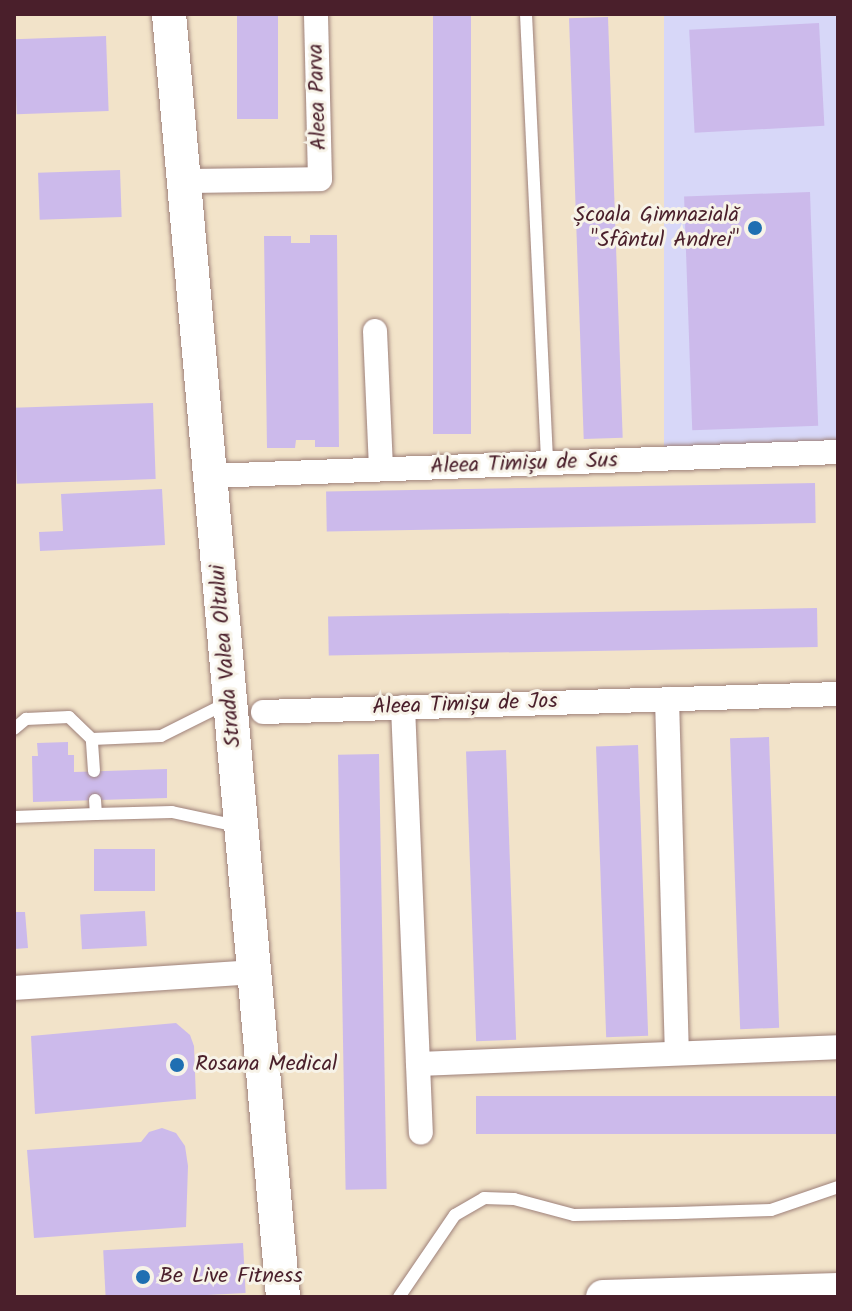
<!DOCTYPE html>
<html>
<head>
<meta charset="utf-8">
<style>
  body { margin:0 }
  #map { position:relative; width:852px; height:1311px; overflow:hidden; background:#f2e3c9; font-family:Kalam,sans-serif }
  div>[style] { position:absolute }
  .built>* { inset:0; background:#d7d7f8; transform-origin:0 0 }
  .building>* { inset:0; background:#ccbaeb; transform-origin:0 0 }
  .roads { filter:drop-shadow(0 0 2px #9e817a) drop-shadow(0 0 2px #9e817a) }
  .lane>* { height:12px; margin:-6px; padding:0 6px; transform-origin:6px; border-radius:6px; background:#fff }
  .street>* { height:24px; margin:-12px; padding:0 12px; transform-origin:12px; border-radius:12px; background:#fff }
  .secondary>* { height:34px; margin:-17px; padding:0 17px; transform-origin:17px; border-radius:17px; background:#fff }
  .dots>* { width:22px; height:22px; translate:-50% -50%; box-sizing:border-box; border:4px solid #f7f3e8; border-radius:50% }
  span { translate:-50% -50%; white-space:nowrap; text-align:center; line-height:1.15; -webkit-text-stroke:6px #f7f3e8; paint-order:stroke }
  .street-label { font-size:22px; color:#4a1f2b }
  .poi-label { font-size:22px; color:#4a1f2b }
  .right { translate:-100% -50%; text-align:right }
  .left { translate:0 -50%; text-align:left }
  .frame { position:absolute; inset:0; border:16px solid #4a1f2b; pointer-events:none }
</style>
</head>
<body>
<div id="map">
  <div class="built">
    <i style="left:664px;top:14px;width:174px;height:434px"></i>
  </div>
  <div class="building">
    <i style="left:237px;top:14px;width:41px;height:105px"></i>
    <i style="left:433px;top:14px;width:38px;height:420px"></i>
    <i style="left:608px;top:17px;width:421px;height:39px;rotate:88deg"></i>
    <i style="left:819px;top:23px;width:103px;height:130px;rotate:87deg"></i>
    <i style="left:106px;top:36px;width:75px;height:92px;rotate:88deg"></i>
    <i style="left:120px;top:170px;width:47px;height:82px;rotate:88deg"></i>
    <i style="left:810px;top:192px;width:234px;height:126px;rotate:88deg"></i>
    <i style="clip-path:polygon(310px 235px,337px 235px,339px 447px,315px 447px,315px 440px,296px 440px,295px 448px,267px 448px,264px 236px,291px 236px,291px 243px,310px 243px)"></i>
    <i style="left:153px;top:403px;width:76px;height:139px;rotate:88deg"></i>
    <i style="left:815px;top:483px;width:40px;height:489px;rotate:89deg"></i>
    <i style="clip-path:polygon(162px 489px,165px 545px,40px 551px,39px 532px,63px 531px,61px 494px)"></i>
    <i style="left:817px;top:608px;width:39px;height:489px;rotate:89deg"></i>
    <i style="left:769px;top:737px;width:291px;height:39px;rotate:88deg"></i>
    <i style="clip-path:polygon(68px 742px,68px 755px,74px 755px,74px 772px,167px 769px,167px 798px,33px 802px,32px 756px,38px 756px,37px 743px)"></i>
    <i style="left:638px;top:745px;width:291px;height:42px;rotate:88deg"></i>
    <i style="left:506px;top:750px;width:290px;height:40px;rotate:88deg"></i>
    <i style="left:379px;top:754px;width:435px;height:41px;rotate:89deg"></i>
    <i style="left:155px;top:849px;width:42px;height:61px;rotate:90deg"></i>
    <i style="left:145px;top:911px;width:35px;height:65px;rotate:87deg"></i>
    <i style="clip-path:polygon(14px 912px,25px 912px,28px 948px,14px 949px)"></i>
    <i style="clip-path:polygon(176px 1023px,190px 1035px,194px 1046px,196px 1099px,35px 1114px,31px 1036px)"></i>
    <i style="left:838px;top:1096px;width:38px;height:362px;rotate:90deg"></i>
    <i style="clip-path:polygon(162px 1128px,176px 1133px,185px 1146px,188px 1166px,186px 1227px,34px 1238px,27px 1150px,141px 1142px,149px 1132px)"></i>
    <i style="left:243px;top:1243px;width:50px;height:140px;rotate:87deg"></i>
  </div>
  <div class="roads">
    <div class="lane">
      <i style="left:526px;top:14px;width:449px;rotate:87.3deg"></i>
      <i style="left:14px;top:729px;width:16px;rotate:-40deg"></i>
      <i style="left:26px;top:719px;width:43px;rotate:-2.7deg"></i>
      <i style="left:69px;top:717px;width:32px;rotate:44deg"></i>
      <i style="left:94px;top:771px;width:32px;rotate:-94deg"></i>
      <i style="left:92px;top:739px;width:69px;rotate:-2.5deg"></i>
      <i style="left:161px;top:736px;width:74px;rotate:-26.6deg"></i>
      <i style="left:95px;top:800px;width:14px;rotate:86deg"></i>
      <i style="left:96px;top:814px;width:76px;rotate:-1.5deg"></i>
      <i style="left:172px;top:812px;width:66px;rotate:12.2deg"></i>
      <i style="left:14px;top:817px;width:82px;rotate:-2.1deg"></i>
      <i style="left:399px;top:1297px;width:99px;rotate:-55.7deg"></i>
      <i style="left:455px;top:1215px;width:34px;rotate:-30deg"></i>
      <i style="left:484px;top:1198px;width:30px;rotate:2deg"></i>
      <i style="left:514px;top:1199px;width:62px;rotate:14.9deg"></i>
      <i style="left:574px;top:1215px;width:102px;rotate:-1.1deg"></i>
      <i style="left:676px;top:1213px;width:95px;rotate:-1.8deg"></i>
      <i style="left:771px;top:1210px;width:71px;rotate:-18.9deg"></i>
    </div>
    <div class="street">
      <i style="left:184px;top:181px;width:136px;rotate:-0.8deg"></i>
      <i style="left:320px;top:179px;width:165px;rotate:-91.4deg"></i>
      <i style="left:375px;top:331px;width:138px;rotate:87.5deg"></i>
      <i style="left:210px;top:476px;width:628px;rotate:-2.19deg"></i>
      <i style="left:667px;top:699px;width:354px;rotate:88.4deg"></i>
      <i style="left:403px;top:707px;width:426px;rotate:87.6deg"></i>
      <i style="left:263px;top:712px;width:575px;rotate:-1.79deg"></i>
      <i style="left:14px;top:988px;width:241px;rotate:-3.8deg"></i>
      <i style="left:418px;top:1064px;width:420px;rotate:-2.3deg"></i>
    </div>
    <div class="secondary">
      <i style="left:169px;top:14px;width:1288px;rotate:84.92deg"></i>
      <i style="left:603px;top:1297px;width:235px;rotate:-1.7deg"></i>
    </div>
  </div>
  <div class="dots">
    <i style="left:755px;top:228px;background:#1f6fb2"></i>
    <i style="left:177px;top:1065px;background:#1f6fb2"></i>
    <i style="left:143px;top:1277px;background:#1f6fb2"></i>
  </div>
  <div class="street-label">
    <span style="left:318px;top:97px;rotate:-92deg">Aleea Parva</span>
    <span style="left:524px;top:464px;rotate:-2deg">Aleea Timișu de Sus</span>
    <span style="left:226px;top:656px;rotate:-95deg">Strada Valea Oltului</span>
    <span style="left:465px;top:705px;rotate:-2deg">Aleea Timișu de Jos</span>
  </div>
  <div class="poi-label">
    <span class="right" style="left:739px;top:228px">Școala Gimnazială<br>"Sfântul Andrei"</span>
    <span class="left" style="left:195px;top:1065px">Rosana Medical</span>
    <span class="left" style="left:159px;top:1277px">Be Live Fitness</span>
  </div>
  <div class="frame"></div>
</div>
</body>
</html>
